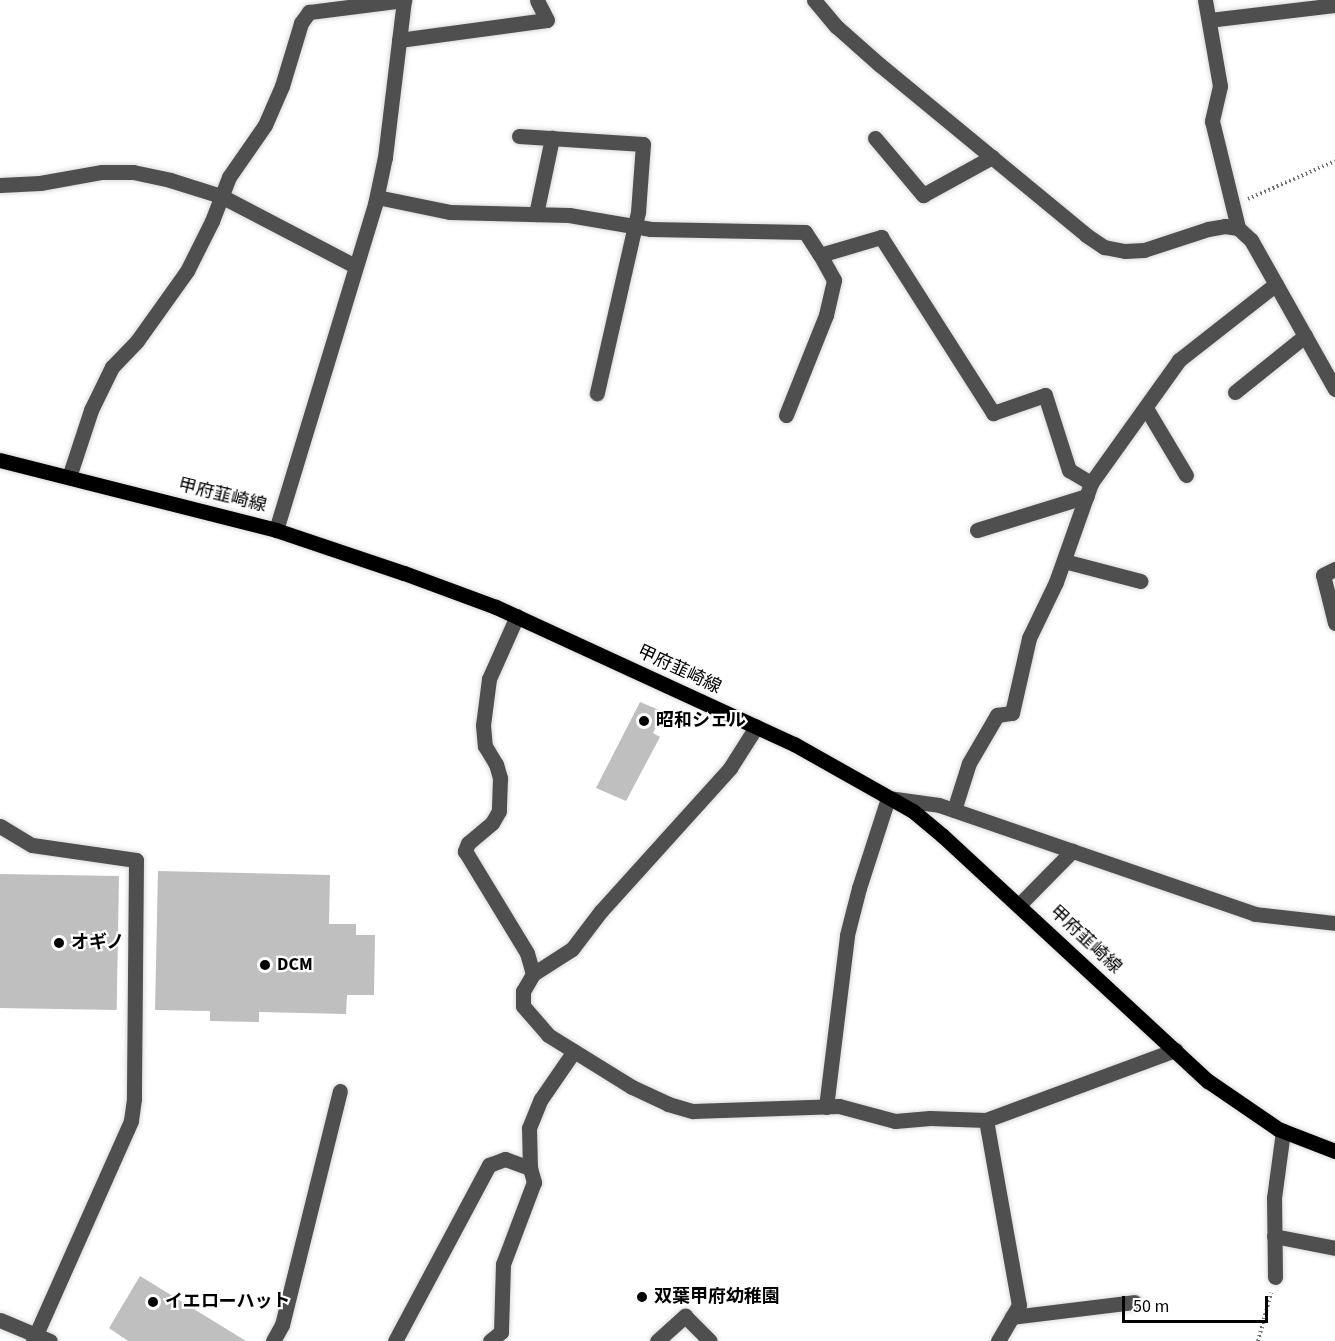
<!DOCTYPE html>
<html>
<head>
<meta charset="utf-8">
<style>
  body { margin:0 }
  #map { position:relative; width:1335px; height:1341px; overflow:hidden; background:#fff; font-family:"Source Sans 3","Noto Sans JP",sans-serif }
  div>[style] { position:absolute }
  .building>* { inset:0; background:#bfbfbf; transform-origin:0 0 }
  .path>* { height:4px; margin-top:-2px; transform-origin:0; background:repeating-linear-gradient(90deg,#717171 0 1.5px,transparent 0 4.5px) }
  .roads { filter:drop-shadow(0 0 2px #dbdbdb) drop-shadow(0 0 2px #dbdbdb) }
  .minor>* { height:15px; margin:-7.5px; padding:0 7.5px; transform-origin:7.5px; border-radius:7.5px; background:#4f4f4f }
  .major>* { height:15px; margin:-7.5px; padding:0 7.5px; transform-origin:7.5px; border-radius:7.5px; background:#000 }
  .dots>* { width:16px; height:16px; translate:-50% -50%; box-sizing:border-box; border:3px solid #fff; border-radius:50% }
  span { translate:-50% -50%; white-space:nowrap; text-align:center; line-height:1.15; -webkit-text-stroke:4.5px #fff; paint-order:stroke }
  .street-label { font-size:18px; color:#000 }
  .poi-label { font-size:18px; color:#000; font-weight:700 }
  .left { translate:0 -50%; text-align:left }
  .scale { position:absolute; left:1122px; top:1296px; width:146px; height:27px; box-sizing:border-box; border:3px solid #000; border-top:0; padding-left:8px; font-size:18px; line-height:21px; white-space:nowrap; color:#000; -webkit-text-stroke:4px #fff; paint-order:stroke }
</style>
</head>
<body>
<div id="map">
  <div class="building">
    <i style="clip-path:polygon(640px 702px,664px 712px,653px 733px,660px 737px,626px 801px,596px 788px)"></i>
    <i style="clip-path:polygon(158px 871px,330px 875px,329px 924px,356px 924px,356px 935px,375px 935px,374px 995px,347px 995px,346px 1014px,259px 1012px,259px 1022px,210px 1021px,210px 1011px,155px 1010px)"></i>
    <i style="left:0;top:874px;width:119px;height:134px;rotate:1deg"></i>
    <i style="clip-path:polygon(140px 1276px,246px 1341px,128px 1341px,109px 1328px)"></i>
  </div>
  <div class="path">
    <i style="left:1248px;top:199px;width:95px;rotate:-23.6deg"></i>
    <i style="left:1258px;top:1341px;width:50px;rotate:-74.8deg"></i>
  </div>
  <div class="roads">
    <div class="minor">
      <i style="left:814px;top:0;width:35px;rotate:50deg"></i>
      <i style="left:837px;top:27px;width:57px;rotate:41.5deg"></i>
      <i style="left:880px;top:65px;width:267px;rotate:39.5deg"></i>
      <i style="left:1086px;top:235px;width:22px;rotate:34deg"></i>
      <i style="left:1104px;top:247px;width:21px;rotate:11deg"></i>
      <i style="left:1125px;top:251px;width:19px;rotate:-3deg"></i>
      <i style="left:1144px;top:250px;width:67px;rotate:-18.2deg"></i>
      <i style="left:1208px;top:229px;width:17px;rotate:-10deg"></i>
      <i style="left:1225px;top:226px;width:13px;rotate:9deg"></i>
      <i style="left:1238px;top:228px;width:18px;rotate:43deg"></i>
      <i style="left:1251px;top:240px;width:171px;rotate:60.6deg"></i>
      <i style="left:1205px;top:0;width:87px;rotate:80.1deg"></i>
      <i style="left:1220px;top:86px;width:36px;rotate:103deg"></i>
      <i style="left:1212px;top:121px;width:110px;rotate:76.3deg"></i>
      <i style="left:1209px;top:20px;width:127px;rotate:-6.8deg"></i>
      <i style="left:399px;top:40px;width:149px;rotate:-7.7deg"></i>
      <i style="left:547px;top:20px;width:22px;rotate:-117deg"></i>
      <i style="left:519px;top:136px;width:124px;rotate:3.7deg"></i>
      <i style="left:643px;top:144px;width:68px;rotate:94.2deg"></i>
      <i style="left:638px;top:212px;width:186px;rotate:102.8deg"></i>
      <i style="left:875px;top:138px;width:75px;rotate:49.9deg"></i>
      <i style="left:923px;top:195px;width:79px;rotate:-28.8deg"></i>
      <i style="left:0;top:185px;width:40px;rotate:-2.9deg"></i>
      <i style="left:40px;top:183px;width:63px;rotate:-10.1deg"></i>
      <i style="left:102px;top:172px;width:31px"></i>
      <i style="left:133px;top:172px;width:38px;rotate:12deg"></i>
      <i style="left:170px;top:180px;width:53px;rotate:17.4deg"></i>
      <i style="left:221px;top:196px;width:151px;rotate:27.6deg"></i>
      <i style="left:377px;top:197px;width:75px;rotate:11.6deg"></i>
      <i style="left:450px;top:212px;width:119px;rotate:1.4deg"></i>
      <i style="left:569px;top:215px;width:83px;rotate:9.7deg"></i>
      <i style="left:651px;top:229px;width:154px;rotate:1.1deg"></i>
      <i style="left:805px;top:232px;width:27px;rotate:57deg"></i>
      <i style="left:820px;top:255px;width:64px;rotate:-16.4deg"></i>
      <i style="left:881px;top:237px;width:209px;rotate:57.5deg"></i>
      <i style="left:993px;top:413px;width:55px;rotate:-19.1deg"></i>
      <i style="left:1045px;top:395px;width:79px;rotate:72.3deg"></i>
      <i style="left:1069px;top:470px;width:26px;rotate:31deg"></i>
      <i style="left:536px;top:214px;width:78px;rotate:-78.1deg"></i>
      <i style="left:1235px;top:392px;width:90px;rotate:-38.7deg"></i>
      <i style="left:1146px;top:408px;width:78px;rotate:59.2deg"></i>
      <i style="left:786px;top:415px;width:108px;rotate:-68.2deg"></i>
      <i style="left:826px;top:315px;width:36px;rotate:-77deg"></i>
      <i style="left:834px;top:280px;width:29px;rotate:-119deg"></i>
      <i style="left:69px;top:477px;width:71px;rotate:-71.8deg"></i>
      <i style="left:91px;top:410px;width:48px;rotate:-64deg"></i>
      <i style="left:112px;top:367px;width:36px;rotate:-46deg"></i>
      <i style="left:137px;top:341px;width:86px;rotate:-54.5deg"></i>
      <i style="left:187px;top:271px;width:56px;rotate:-63.4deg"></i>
      <i style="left:212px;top:221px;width:47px;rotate:-68.9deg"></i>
      <i style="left:229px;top:177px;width:63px;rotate:-55.3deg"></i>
      <i style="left:265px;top:125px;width:43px;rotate:-66.4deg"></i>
      <i style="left:282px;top:86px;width:66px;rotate:-73.2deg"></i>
      <i style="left:301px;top:23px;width:14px;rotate:-54deg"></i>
      <i style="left:309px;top:12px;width:96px;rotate:-7.2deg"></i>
      <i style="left:276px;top:530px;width:341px;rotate:-73.1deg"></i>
      <i style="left:375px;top:204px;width:48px;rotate:-78deg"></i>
      <i style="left:385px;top:157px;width:158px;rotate:-83.1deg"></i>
      <i style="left:977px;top:530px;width:115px;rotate:-17.2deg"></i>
      <i style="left:1064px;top:561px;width:79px;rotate:14.7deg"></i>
      <i style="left:517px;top:616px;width:69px;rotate:114deg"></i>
      <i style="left:489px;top:679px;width:46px;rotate:97.4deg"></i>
      <i style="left:483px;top:725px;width:21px;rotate:85deg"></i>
      <i style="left:485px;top:746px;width:21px;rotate:59deg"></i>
      <i style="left:496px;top:764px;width:15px;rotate:74deg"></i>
      <i style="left:500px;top:778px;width:33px;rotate:92deg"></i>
      <i style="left:499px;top:811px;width:14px;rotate:120deg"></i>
      <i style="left:492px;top:823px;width:31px;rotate:140deg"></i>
      <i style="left:468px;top:843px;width:9px;rotate:111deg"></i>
      <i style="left:465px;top:851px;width:119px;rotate:58.7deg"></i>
      <i style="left:527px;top:953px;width:22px;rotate:74deg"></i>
      <i style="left:533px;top:974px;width:20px;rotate:120deg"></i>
      <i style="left:523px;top:991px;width:15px;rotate:90deg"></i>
      <i style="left:523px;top:1006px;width:38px;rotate:49deg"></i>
      <i style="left:548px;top:1035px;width:99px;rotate:31.8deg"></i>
      <i style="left:632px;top:1087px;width:40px;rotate:25deg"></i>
      <i style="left:668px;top:1104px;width:26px;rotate:16deg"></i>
      <i style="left:693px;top:1111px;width:146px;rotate:-2deg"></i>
      <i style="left:839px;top:1106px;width:58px;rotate:15deg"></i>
      <i style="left:895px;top:1121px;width:35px;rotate:-5deg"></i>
      <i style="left:930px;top:1118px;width:56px;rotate:2deg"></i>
      <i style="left:986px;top:1120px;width:202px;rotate:-20.3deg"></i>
      <i style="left:1335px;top:623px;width:49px;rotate:-104deg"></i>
      <i style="left:1323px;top:575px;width:13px;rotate:-27deg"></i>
      <i style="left:954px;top:810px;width:49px;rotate:-72.3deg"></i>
      <i style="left:969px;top:763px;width:56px;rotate:-59.7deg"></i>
      <i style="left:997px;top:715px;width:15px;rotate:-8deg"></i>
      <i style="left:1012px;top:713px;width:77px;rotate:-77.2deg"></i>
      <i style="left:1029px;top:638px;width:62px;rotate:-64.3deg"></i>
      <i style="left:1056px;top:582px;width:105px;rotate:-70.5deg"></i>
      <i style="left:1091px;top:483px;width:151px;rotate:-54.4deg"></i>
      <i style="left:1179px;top:360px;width:123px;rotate:-38.1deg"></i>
      <i style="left:0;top:826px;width:37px;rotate:31deg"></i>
      <i style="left:32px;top:845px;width:105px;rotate:8.2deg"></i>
      <i style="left:136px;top:860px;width:239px;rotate:90.5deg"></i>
      <i style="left:134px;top:1099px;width:22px;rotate:98deg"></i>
      <i style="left:131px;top:1121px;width:241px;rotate:114deg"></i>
      <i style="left:1019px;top:905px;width:76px;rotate:-45.5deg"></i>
      <i style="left:533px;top:974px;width:46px;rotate:-32.7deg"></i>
      <i style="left:572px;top:949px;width:48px;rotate:-52.7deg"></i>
      <i style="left:601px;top:911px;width:193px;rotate:-47.9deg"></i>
      <i style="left:730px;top:768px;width:49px;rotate:-57.6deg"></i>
      <i style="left:826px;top:1107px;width:173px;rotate:-83deg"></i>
      <i style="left:847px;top:935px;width:49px;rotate:-75.7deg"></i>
      <i style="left:859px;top:888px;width:95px;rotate:-72.1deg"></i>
      <i style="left:888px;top:798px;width:51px;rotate:7.8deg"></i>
      <i style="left:939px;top:805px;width:334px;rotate:19deg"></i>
      <i style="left:1255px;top:914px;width:81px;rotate:6.4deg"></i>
      <i style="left:986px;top:1120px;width:188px;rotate:79.9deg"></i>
      <i style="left:1019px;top:1305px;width:42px;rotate:120.3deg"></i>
      <i style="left:530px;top:1168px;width:40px;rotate:-91.4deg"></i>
      <i style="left:529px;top:1128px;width:31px;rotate:-68deg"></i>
      <i style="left:541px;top:1099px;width:58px;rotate:-55.5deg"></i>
      <i style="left:1274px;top:1236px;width:62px;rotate:11.1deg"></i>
      <i style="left:1275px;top:1277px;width:79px;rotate:-90.7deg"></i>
      <i style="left:1274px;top:1198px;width:68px;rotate:-82.3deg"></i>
      <i style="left:1012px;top:1317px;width:123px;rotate:-7deg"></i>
      <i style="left:0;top:1320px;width:54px;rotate:22.8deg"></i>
      <i style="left:273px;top:1341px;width:18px;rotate:-61deg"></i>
      <i style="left:282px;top:1325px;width:241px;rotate:-76.1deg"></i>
      <i style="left:395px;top:1341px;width:200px;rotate:-61.9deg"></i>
      <i style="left:489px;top:1165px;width:17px;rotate:-21deg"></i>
      <i style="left:505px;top:1159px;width:27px;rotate:20deg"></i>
      <i style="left:530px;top:1168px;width:15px;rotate:74deg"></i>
      <i style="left:534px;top:1182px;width:88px;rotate:110.7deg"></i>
      <i style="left:503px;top:1264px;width:68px;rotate:91.7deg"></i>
      <i style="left:501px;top:1332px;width:14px;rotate:141deg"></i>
      <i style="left:657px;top:1341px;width:38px;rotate:-42deg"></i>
      <i style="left:685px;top:1316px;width:35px;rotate:45deg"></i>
    </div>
    <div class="major">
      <i style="left:0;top:460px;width:285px;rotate:14.2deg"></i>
      <i style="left:276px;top:530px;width:135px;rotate:18.6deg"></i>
      <i style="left:404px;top:573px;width:98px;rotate:20.3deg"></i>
      <i style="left:496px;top:607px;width:328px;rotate:24.7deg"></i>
      <i style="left:794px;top:744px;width:137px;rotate:29.4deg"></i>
      <i style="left:913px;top:811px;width:39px;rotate:40deg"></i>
      <i style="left:943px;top:836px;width:361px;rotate:42.8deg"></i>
      <i style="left:1208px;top:1081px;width:85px;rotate:34.4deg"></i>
      <i style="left:1278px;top:1129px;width:61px;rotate:21.1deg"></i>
    </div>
  </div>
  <div class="dots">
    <i style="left:644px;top:721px;background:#000"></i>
    <i style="left:59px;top:943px;background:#000"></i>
    <i style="left:265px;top:965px;background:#000"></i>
    <i style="left:642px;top:1297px;background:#000"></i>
    <i style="left:153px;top:1302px;background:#000"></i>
  </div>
  <div class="street-label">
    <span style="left:222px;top:496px;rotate:14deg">甲府韮崎線</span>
    <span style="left:679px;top:670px;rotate:25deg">甲府韮崎線</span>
    <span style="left:1085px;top:940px;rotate:43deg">甲府韮崎線</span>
  </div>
  <div class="poi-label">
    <span class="left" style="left:656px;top:721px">昭和シェル</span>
    <span class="left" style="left:71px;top:943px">オギノ</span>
    <span class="left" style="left:277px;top:965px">DCM</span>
    <span class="left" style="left:654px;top:1297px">双葉甲府幼稚園</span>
    <span class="left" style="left:165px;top:1302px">イエローハット</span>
  </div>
  <div class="scale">50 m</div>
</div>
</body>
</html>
